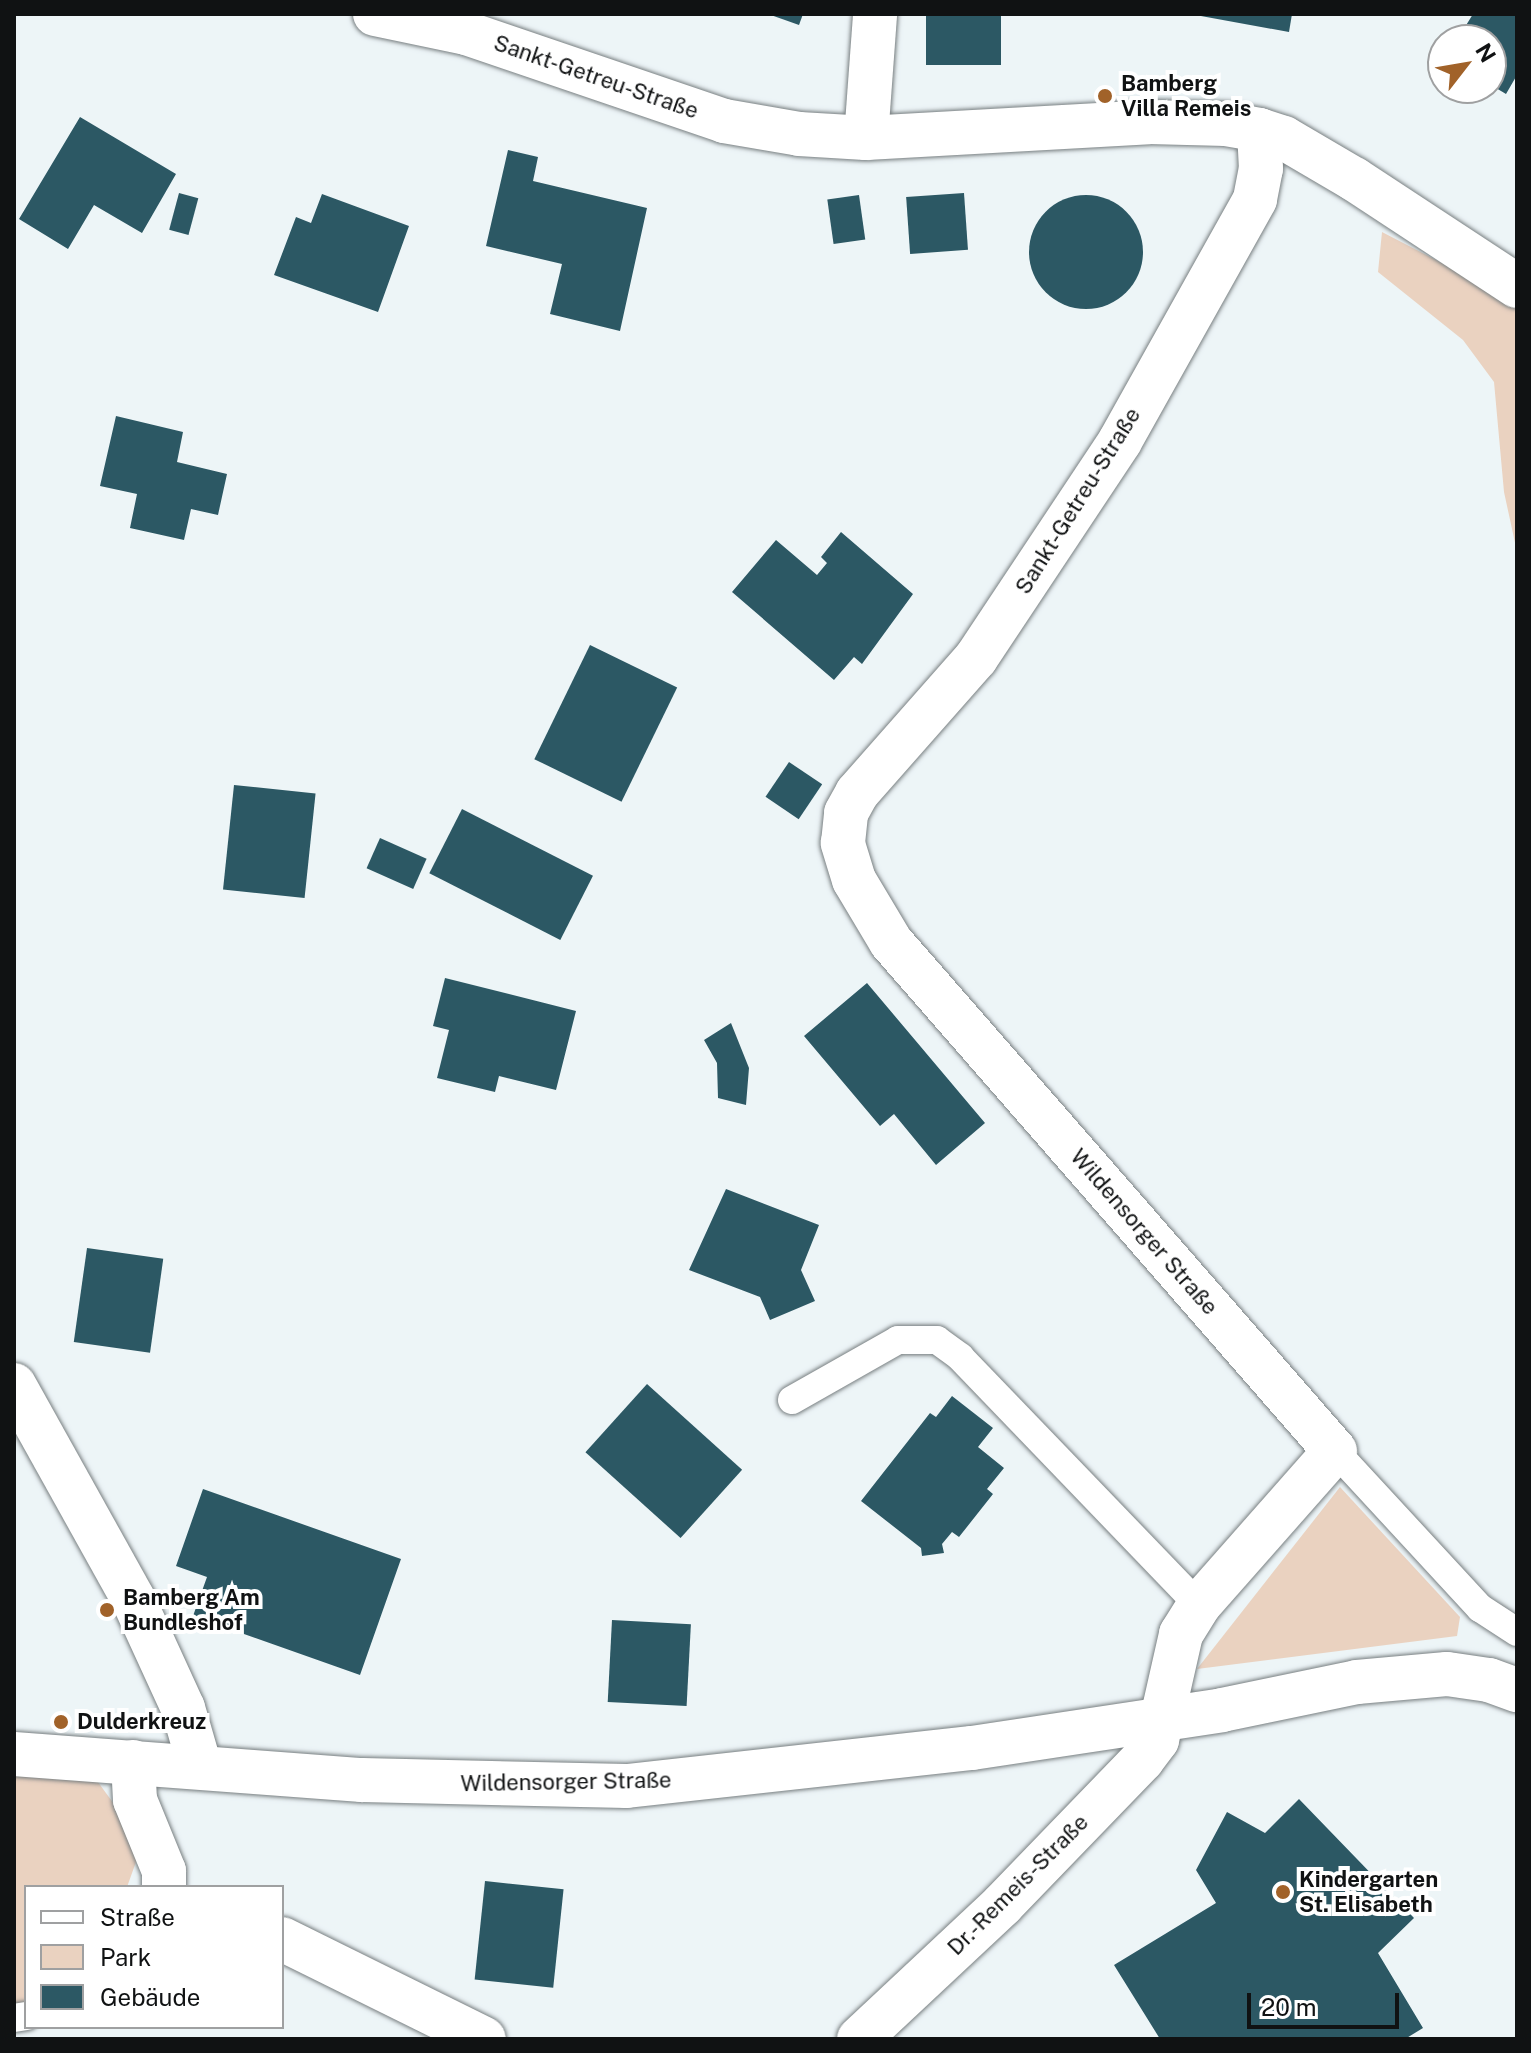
<!DOCTYPE html>
<html>
<head>
<meta charset="utf-8">
<style>
  body { margin:0 }
  #map { position:relative; width:1531px; height:2053px; overflow:hidden; background:#edf5f7; font-family:"Public Sans",sans-serif }
  div>[style] { position:absolute }
  .green>* { inset:0; background:#ead2c0 }
  .building>* { inset:0; background:#2c5864; transform-origin:0 0 }
  .round { border-radius:50% }
  .roads { filter:drop-shadow(0 0 2px #787f81) drop-shadow(0 0 2px #787f81) }
  .service>* { height:28px; margin:-14px; padding:0 14px; transform-origin:14px; border-radius:14px; background:#fff }
  .minor>* { height:44px; margin:-22px; padding:0 22px; transform-origin:22px; border-radius:22px; background:#fff }
  .dots>* { width:22px; height:22px; translate:-50% -50%; box-sizing:border-box; border:4px solid #fff; border-radius:50% }
  span { translate:-50% -50%; white-space:nowrap; text-align:center; line-height:1.15; -webkit-text-stroke:8px #fff; paint-order:stroke }
  .street-label { font-size:22px; color:#101213 }
  .poi-label { font-size:22px; color:#101213; font-weight:700 }
  .left { translate:0 -50%; text-align:left }
  .frame { position:absolute; inset:0; border:16px solid #101213; pointer-events:none }
  .legend { position:absolute; left:24px; top:1885px; width:260px; height:144px; box-sizing:border-box; background:#fff; border:2px solid #9fa0a1; margin:0; padding:10px 14px; list-style:none; font-size:24px; color:#101213 }
  .legend li { display:flex; align-items:center; gap:16px; height:40px }
  .legend b { width:40px; border:2px solid #9fa0a1 }
  .north { position:absolute; left:1427px; top:24px; width:80px; height:80px; box-sizing:border-box; background:#fff; border:2px solid #9fa0a1; border-radius:50%; rotate:59deg; font-size:22px; font-weight:700; line-height:32px; text-align:center; color:#101213 }
  .north::after { content:''; display:block; margin:auto; width:28px; height:36px; background:#a16229; clip-path:polygon(50% 0,100% 100%,50% 72%,0 100%) }
  .scale { position:absolute; left:1247px; top:1993px; width:152px; height:36px; box-sizing:border-box; border:4px solid #101213; border-top:0; padding-left:10px; font-size:24px; line-height:28px; white-space:nowrap; color:#101213; -webkit-text-stroke:6px #fff; paint-order:stroke }
</style>
</head>
<body>
<div id="map">
  <div class="green">
    <i style="clip-path:polygon(1382px 232px,1517px 302px,1517px 552px,1504px 492px,1494px 382px,1463px 340px,1378px 272px)"></i>
    <i style="clip-path:polygon(1340px 1487px,1460px 1617px,1457px 1636px,1197px 1669px)"></i>
    <i style="clip-path:polygon(14px 1765px,87px 1767px,114px 1804px,136px 1846px,136px 1862px,127px 1887px,26px 1887px,26px 2008px,14px 2009px)"></i>
  </div>
  <div class="building">
    <i style="clip-path:polygon(768px 14px,803px 14px,799px 25px)"></i>
    <i style="left:926px;top:14px;width:75px;height:51px"></i>
    <i style="clip-path:polygon(1190px 14px,1292px 14px,1289px 32px)"></i>
    <i style="clip-path:polygon(1473px 14px,1517px 14px,1517px 75px,1506px 94px,1491px 85px,1491px 40px,1457px 40px)"></i>
    <i style="clip-path:polygon(80px 117px,176px 174px,142px 233px,94px 205px,68px 249px,19px 219px)"></i>
    <i style="clip-path:polygon(508px 150px,538px 157px,533px 181px,647px 208px,620px 331px,550px 314px,562px 264px,486px 246px)"></i>
    <i style="left:179px;top:193px;width:20px;height:38px;rotate:15deg"></i>
    <i style="left:964px;top:193px;width:57px;height:58px;rotate:86deg"></i>
    <i style="clip-path:polygon(322px 194px,409px 226px,378px 312px,274px 275px,296px 217px,311px 223px)"></i>
    <i style="left:859px;top:195px;width:45px;height:32px;rotate:82deg"></i>
    <i class="round" style="left:1029px;top:195px;width:114px;height:114px"></i>
    <i style="clip-path:polygon(116px 416px,183px 432px,177px 462px,227px 474px,218px 515px,191px 509px,184px 540px,130px 528px,137px 494px,100px 486px)"></i>
    <i style="clip-path:polygon(841px 532px,913px 594px,862px 664px,854px 657px,834px 680px,732px 592px,776px 540px,817px 575px,827px 563px,821px 557px)"></i>
    <i style="left:590px;top:645px;width:97px;height:127px;rotate:26deg"></i>
    <i style="left:789px;top:762px;width:40px;height:42px;rotate:34deg"></i>
    <i style="left:234px;top:785px;width:82px;height:105px;rotate:6deg"></i>
    <i style="left:462px;top:809px;width:147px;height:72px;rotate:27deg"></i>
    <i style="left:380px;top:838px;width:51px;height:33px;rotate:24deg"></i>
    <i style="clip-path:polygon(445px 978px,576px 1011px,556px 1090px,499px 1076px,495px 1092px,437px 1078px,449px 1030px,433px 1026px)"></i>
    <i style="clip-path:polygon(867px 983px,985px 1123px,936px 1165px,894px 1114px,880px 1126px,804px 1036px)"></i>
    <i style="clip-path:polygon(731px 1023px,749px 1068px,746px 1105px,718px 1098px,717px 1063px,704px 1040px)"></i>
    <i style="clip-path:polygon(726px 1189px,819px 1225px,801px 1270px,815px 1301px,770px 1320px,760px 1297px,689px 1270px)"></i>
    <i style="left:87px;top:1248px;width:77px;height:95px;rotate:8deg"></i>
    <i style="left:647px;top:1384px;width:128px;height:92px;rotate:42deg"></i>
    <i style="clip-path:polygon(952px 1396px,993px 1428px,978px 1447px,1004px 1468px,987px 1489px,993px 1494px,959px 1537px,952px 1532px,942px 1544px,944px 1553px,922px 1556px,921px 1548px,861px 1501px,930px 1413px,936px 1417px)"></i>
    <i style="clip-path:polygon(203px 1489px,401px 1559px,360px 1675px,193px 1616px,207px 1577px,176px 1566px)"></i>
    <i style="left:612px;top:1620px;width:79px;height:82px;rotate:3deg"></i>
    <i style="clip-path:polygon(1299px 1799px,1414px 1918px,1378px 1953px,1423px 2028px,1405px 2039px,1160px 2039px,1114px 1965px,1216px 1903px,1196px 1870px,1227px 1812px,1265px 1833px)"></i>
    <i style="left:485px;top:1881px;width:79px;height:99px;rotate:6deg"></i>
  </div>
  <div class="roads">
    <div class="service">
      <i style="left:792px;top:1400px;width:122px;rotate:-29.5deg"></i>
      <i style="left:898px;top:1340px;width:39px"></i>
      <i style="left:937px;top:1340px;width:29px;rotate:36deg"></i>
      <i style="left:960px;top:1357px;width:344px;rotate:46.1deg"></i>
      <i style="left:1335px;top:1451px;width:214px;rotate:47.3deg"></i>
      <i style="left:1480px;top:1608px;width:44px;rotate:33deg"></i>
      <i style="left:14px;top:2018px;width:12px;rotate:-9deg"></i>
    </div>
    <div class="minor">
      <i style="left:375px;top:14px;width:93px;rotate:11.8deg"></i>
      <i style="left:466px;top:33px;width:273px;rotate:18.8deg"></i>
      <i style="left:724px;top:121px;width:76px;rotate:9.8deg"></i>
      <i style="left:799px;top:134px;width:67px;rotate:3.4deg"></i>
      <i style="left:866px;top:138px;width:283px;rotate:-3.2deg"></i>
      <i style="left:1149px;top:122px;width:77px;rotate:1.5deg"></i>
      <i style="left:1226px;top:124px;width:34px;rotate:10deg"></i>
      <i style="left:1259px;top:130px;width:26px;rotate:18deg"></i>
      <i style="left:1284px;top:138px;width:81px;rotate:30.4deg"></i>
      <i style="left:1354px;top:179px;width:195px;rotate:33.3deg"></i>
      <i style="left:866px;top:138px;width:124px;rotate:-85.8deg"></i>
      <i style="left:14px;top:1385px;width:245px;rotate:60.9deg"></i>
      <i style="left:133px;top:1599px;width:120px;rotate:65.4deg"></i>
      <i style="left:183px;top:1708px;width:61px;rotate:73.9deg"></i>
      <i style="left:14px;top:1754px;width:349px;rotate:4.3deg"></i>
      <i style="left:362px;top:1780px;width:265px;rotate:1.3deg"></i>
      <i style="left:627px;top:1786px;width:347px;rotate:-6.3deg"></i>
      <i style="left:972px;top:1748px;width:253px;rotate:-8.6deg"></i>
      <i style="left:1222px;top:1710px;width:138px;rotate:-11.7deg"></i>
      <i style="left:1357px;top:1682px;width:90px;rotate:-5.1deg"></i>
      <i style="left:1447px;top:1674px;width:42px;rotate:8.1deg"></i>
      <i style="left:1489px;top:1680px;width:30px;rotate:20deg"></i>
      <i style="left:133px;top:1762px;width:38px;rotate:87deg"></i>
      <i style="left:135px;top:1800px;width:77px;rotate:67.8deg"></i>
      <i style="left:164px;top:1871px;width:16px;rotate:90deg"></i>
      <i style="left:282px;top:1939px;width:225px;rotate:26.3deg"></i>
      <i style="left:859px;top:2039px;width:196px;rotate:-43.1deg"></i>
      <i style="left:1002px;top:1905px;width:202px;rotate:-46deg"></i>
      <i style="left:1142px;top:1760px;width:25px;rotate:-53deg"></i>
      <i style="left:1157px;top:1740px;width:109px;rotate:-77.2deg"></i>
      <i style="left:1181px;top:1634px;width:34px;rotate:-58deg"></i>
      <i style="left:1199px;top:1605px;width:205px;rotate:-48.6deg"></i>
      <i style="left:1335px;top:1451px;width:675px;rotate:-131.1deg"></i>
      <i style="left:891px;top:942px;width:72px;rotate:-120.8deg"></i>
      <i style="left:854px;top:880px;width:39px;rotate:-107deg"></i>
      <i style="left:843px;top:843px;width:30px;rotate:-84deg"></i>
      <i style="left:846px;top:813px;width:23px;rotate:-61deg"></i>
      <i style="left:857px;top:793px;width:180px;rotate:-48.6deg"></i>
      <i style="left:976px;top:658px;width:260px;rotate:-56.4deg"></i>
      <i style="left:1120px;top:441px;width:277px;rotate:-60.8deg"></i>
      <i style="left:1255px;top:199px;width:31px;rotate:-79deg"></i>
      <i style="left:1261px;top:169px;width:39px;rotate:-93deg"></i>
    </div>
  </div>
  <div class="dots">
    <i style="left:1105px;top:96px;background:#a16229"></i>
    <i style="left:107px;top:1610px;background:#a16229"></i>
    <i style="left:61px;top:1722px;background:#a16229"></i>
    <i style="left:1283px;top:1892px;background:#a16229"></i>
  </div>
  <div class="street-label">
    <span style="left:596px;top:77px;rotate:19deg">Sankt-Getreu-Straße</span>
    <span style="left:1078px;top:501px;rotate:-58deg">Sankt-Getreu-Straße</span>
    <span style="left:1144px;top:1232px;rotate:49deg">Wildensorger Straße</span>
    <span style="left:566px;top:1782px;rotate:-1deg">Wildensorger Straße</span>
    <span style="left:1018px;top:1885px;rotate:-45deg">Dr.-Remeis-Straße</span>
  </div>
  <div class="poi-label">
    <span class="left" style="left:1121px;top:96px">Bamberg<br>Villa Remeis</span>
    <span class="left" style="left:123px;top:1610px">Bamberg Am<br>Bundleshof</span>
    <span class="left" style="left:77px;top:1722px">Dulderkreuz</span>
    <span class="left" style="left:1299px;top:1892px">Kindergarten<br>St. Elisabeth</span>
  </div>
  <div class="frame"></div>
  <ul class="legend">
  <li><b style="height:10px;background:#fff"></b>Straße</li>
  <li><b style="height:22px;background:#ead2c0"></b>Park</li>
  <li><b style="height:22px;background:#2c5864"></b>Gebäude</li>
  </ul>
  <div class="north">N</div>
  <div class="scale">20 m</div>
</div>
</body>
</html>
